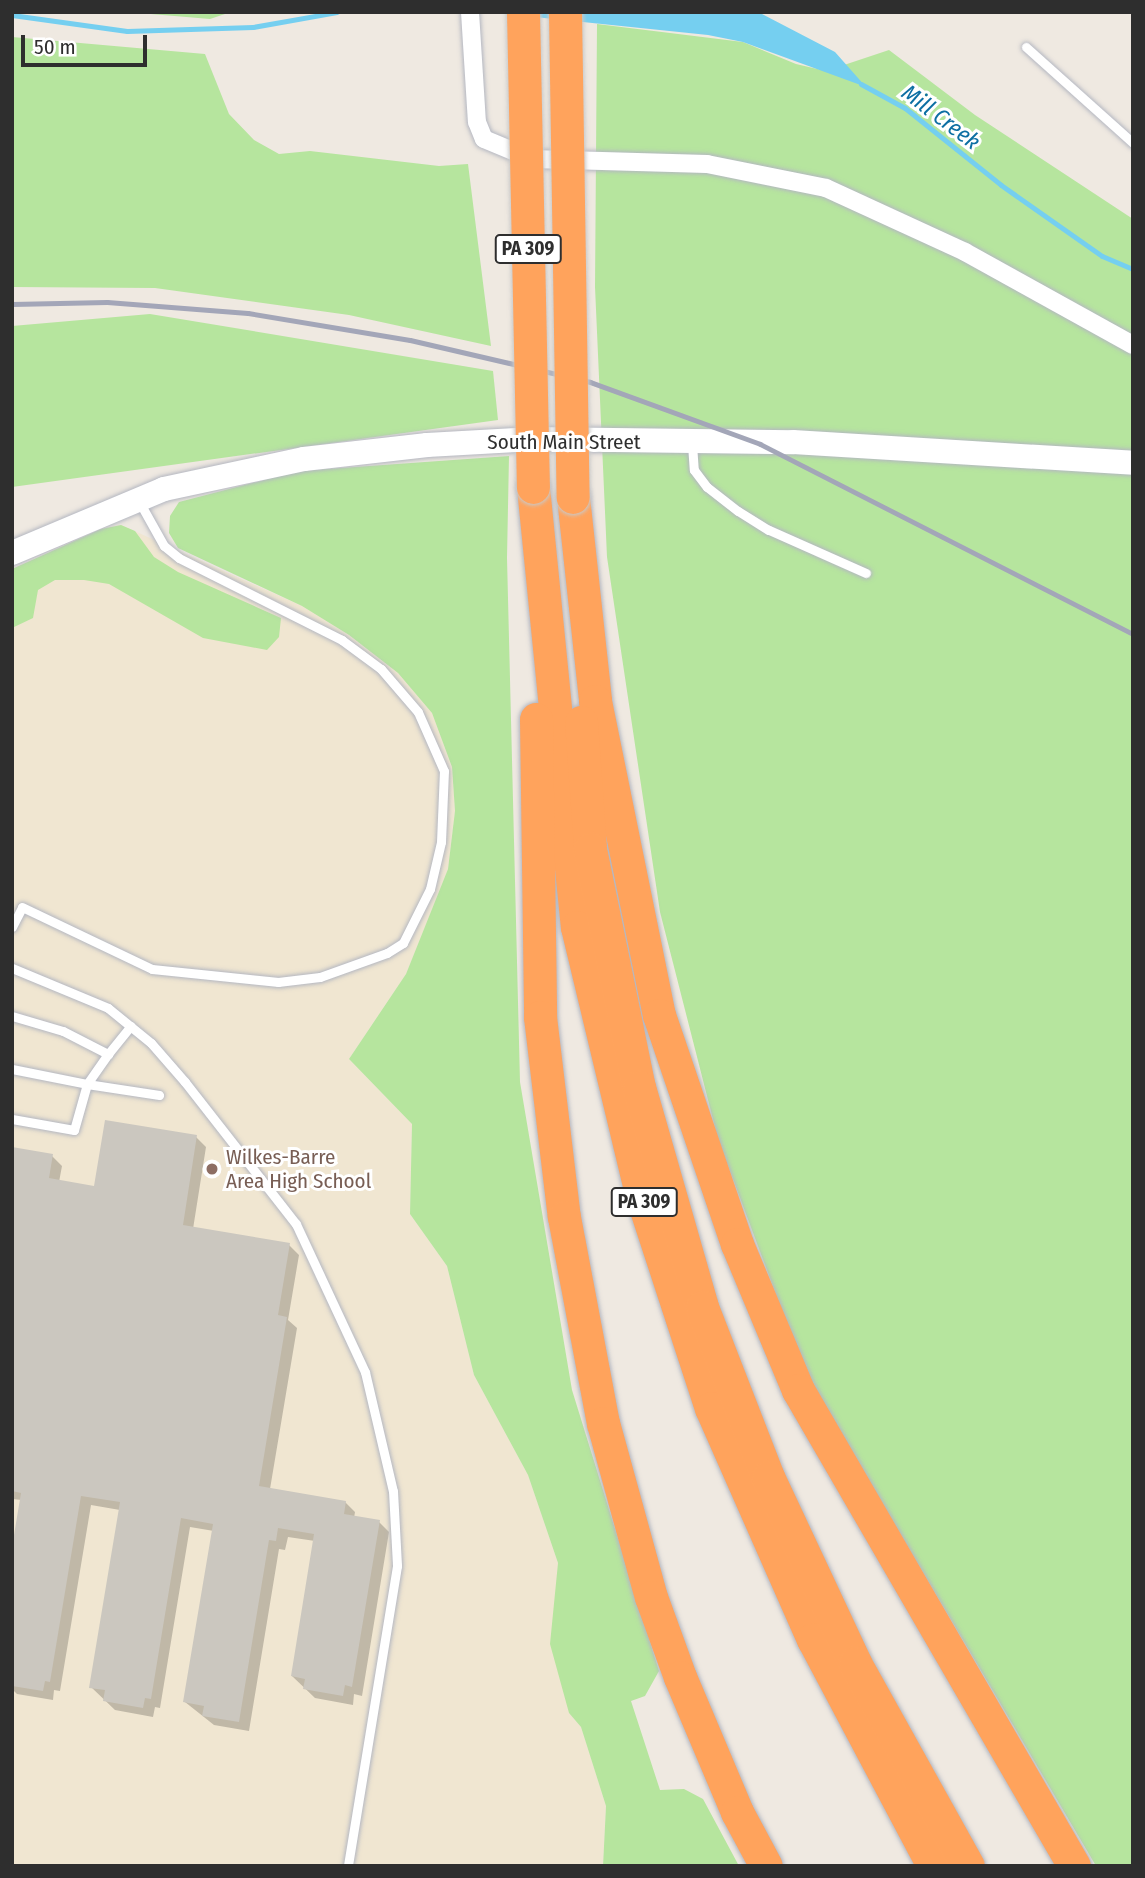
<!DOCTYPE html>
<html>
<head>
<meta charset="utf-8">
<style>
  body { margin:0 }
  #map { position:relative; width:1145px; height:1878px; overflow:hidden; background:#efe9e1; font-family:"Fira Sans Condensed",sans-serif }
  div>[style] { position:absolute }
  .education>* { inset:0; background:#f0e6d1 }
  .green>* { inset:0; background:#b6e59e }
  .water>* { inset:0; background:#75cff0 }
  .shadow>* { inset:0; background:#0003 }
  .stream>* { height:5px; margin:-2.5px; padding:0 2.5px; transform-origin:2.5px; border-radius:2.5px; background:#75cff0 }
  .building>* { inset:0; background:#cbc7bf }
  .roads { filter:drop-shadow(0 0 2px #b4b7c1) drop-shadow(0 0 2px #b4b7c1) }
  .service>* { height:9px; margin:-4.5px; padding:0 4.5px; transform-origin:4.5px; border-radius:4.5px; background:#fff }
  .minor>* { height:18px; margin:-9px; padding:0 9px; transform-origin:9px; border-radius:9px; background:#fff }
  .secondary>* { height:24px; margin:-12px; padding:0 12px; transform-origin:12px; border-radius:12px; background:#fff }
  .motorway>* { height:33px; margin:-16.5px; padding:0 16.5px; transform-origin:16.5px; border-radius:16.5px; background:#ffa35c }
  .rail>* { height:5px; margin:-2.5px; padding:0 2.5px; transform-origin:2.5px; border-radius:2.5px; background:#a3a6b8 }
  .bridges { filter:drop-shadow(0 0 2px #c9c9c9) drop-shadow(0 0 2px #c9c9c9) }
  .motorway-bridge>* { height:33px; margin:-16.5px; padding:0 16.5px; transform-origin:16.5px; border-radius:16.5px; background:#ffa35c }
  .dots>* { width:19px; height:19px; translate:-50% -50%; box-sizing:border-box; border:4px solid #fff; border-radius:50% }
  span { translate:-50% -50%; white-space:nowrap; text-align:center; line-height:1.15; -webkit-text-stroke:6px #fff; paint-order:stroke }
  .shield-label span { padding:2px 5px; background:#fff; border:2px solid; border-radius:5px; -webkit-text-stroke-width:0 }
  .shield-label { font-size:19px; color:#2e2e2e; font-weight:700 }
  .street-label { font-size:21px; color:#2e2e2e }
  .education-label { font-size:21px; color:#785e54 }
  .left { translate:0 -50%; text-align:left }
  .water-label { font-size:23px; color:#0d6fa3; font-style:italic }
  .frame { position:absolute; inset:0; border:14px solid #2e2e2e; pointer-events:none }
  .scale { position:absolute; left:21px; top:35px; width:126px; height:32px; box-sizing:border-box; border:4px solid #2e2e2e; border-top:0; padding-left:9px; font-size:21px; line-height:24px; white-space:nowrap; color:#2e2e2e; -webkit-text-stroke:5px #fff; paint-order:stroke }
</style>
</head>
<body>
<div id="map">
  <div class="education">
    <i style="clip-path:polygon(121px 525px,302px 606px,349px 635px,398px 673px,432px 713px,452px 767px,455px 811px,448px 869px,406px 974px,349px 1059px,412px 1124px,410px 1214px,447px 1266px,474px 1375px,528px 1475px,558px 1563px,557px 1595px,569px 1713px,581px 1727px,606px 1806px,603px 1866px,12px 1866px,12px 569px,101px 529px)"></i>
  </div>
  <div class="green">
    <i style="clip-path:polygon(127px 12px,231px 12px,210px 19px)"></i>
    <i style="clip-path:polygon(597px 24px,743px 42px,796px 64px,826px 71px,889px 50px,975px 115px,1133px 219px,1133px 1866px,1096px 1866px,805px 1372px,718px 1139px,660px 912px,607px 557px,595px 287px)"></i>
    <i style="clip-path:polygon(12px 37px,205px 54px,229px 114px,254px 140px,279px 154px,310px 151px,439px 166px,468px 164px,491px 346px,349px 315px,155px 288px,12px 287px)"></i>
    <i style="clip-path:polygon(150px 314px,493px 371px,498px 420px,12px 487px,12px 326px)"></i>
    <i style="clip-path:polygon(509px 456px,507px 558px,520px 1082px,572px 1390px,659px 1671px,645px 1696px,631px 1701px,660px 1790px,684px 1789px,703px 1799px,739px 1866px,603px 1866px,606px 1806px,581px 1727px,569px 1713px,550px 1644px,558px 1563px,528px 1475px,474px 1375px,447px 1266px,410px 1214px,412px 1124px,349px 1059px,406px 974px,448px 869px,455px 811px,452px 767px,432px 713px,398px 673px,349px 635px,302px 606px,178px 548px,169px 533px,170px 516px,179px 502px,299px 471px)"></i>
    <i style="clip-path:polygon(121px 525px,135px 531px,154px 557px,178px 572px,281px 618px,279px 637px,267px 650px,203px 638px,109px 584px,84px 580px,55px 580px,38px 590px,33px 618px,12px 628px,12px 569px,101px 529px)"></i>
  </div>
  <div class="water">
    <i style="clip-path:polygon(485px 12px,758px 12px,835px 52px,866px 87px,743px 42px,708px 35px)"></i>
  </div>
  <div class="shadow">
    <i style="clip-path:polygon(196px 1137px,206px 1147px,193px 1229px,289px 1245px,299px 1255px,288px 1320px,297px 1328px,270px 1489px,345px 1502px,355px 1512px,354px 1518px,379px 1522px,389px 1532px,362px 1696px,354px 1694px,353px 1705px,315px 1698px,292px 1676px,315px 1541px,288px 1537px,285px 1550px,279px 1549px,249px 1731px,214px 1725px,185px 1702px,214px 1531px,190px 1527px,160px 1708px,155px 1707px,153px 1717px,115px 1710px,91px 1687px,120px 1510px,91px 1505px,60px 1691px,54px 1690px,53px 1700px,17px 1694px,12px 1689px,12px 1557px,22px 1500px,12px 1499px,12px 1149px,52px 1156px,62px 1166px,59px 1182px,95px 1188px)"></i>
  </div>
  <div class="stream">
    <i style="left:12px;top:15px;width:116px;rotate:7.9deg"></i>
    <i style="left:127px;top:31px;width:126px;rotate:-1.8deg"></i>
    <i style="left:253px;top:27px;width:85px;rotate:-10.1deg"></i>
    <i style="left:861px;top:84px;width:50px;rotate:28.6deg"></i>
    <i style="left:905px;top:108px;width:123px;rotate:38.7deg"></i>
    <i style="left:1001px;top:185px;width:123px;rotate:35.1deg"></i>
    <i style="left:1102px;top:256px;width:34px;rotate:23deg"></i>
  </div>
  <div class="building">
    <i style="clip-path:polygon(105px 1120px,197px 1135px,183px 1225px,290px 1243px,278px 1315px,287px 1317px,259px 1486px,346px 1501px,344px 1514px,380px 1520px,352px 1687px,345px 1685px,343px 1696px,303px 1689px,305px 1679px,291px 1676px,314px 1534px,278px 1528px,276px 1541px,269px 1540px,239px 1722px,202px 1716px,204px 1706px,183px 1702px,213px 1524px,181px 1518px,151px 1699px,145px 1698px,143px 1708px,103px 1701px,105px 1690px,89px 1688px,120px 1502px,81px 1496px,50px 1682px,45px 1681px,43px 1691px,12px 1686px,12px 1547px,21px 1493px,12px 1491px,12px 1147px,53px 1154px,49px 1178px,94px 1186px)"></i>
  </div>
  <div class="roads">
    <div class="service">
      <i style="left:1026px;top:47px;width:144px;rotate:41.9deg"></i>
      <i style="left:692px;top:444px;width:26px;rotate:86deg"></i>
      <i style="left:694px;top:470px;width:21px;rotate:53deg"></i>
      <i style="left:707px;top:487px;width:39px;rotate:38deg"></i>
      <i style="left:738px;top:511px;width:36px;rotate:32deg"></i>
      <i style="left:769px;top:530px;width:106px;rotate:23.9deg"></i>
      <i style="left:12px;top:927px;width:22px;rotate:-63deg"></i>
      <i style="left:22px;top:907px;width:144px;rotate:25.5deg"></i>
      <i style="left:152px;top:969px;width:127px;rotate:5.9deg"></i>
      <i style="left:278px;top:982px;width:42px;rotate:-6.8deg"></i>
      <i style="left:320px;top:977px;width:71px;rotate:-19.7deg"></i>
      <i style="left:387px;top:953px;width:19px;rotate:-32deg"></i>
      <i style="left:403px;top:943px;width:60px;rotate:-63.4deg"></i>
      <i style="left:430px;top:889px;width:48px;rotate:-76.8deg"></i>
      <i style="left:441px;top:842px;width:71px;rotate:-87.6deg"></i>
      <i style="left:444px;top:771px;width:64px;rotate:-113.8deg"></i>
      <i style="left:418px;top:712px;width:57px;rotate:-130.7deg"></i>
      <i style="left:381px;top:669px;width:49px;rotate:-143.4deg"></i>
      <i style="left:342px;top:640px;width:182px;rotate:-153.3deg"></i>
      <i style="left:179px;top:558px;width:19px;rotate:-141deg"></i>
      <i style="left:164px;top:546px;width:49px;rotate:-119.2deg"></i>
      <i style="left:12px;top:968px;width:104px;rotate:22.6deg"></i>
      <i style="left:108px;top:1008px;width:55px;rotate:39.1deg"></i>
      <i style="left:151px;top:1043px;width:52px;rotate:48.9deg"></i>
      <i style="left:185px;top:1082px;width:180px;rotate:52deg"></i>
      <i style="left:296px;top:1224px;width:163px;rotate:65deg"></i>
      <i style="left:365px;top:1372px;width:122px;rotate:76.8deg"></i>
      <i style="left:393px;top:1491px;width:75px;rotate:86.9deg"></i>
      <i style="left:397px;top:1566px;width:304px;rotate:99.3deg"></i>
      <i style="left:12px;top:1016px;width:53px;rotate:16.4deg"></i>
      <i style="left:63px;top:1031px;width:51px;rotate:27.1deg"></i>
      <i style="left:108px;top:1054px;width:36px;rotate:-51deg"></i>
      <i style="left:12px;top:1069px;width:76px;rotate:11.3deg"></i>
      <i style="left:87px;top:1084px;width:37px;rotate:-55deg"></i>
      <i style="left:12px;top:1119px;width:63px;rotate:10.1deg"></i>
      <i style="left:74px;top:1130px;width:48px;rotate:-74.2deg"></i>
      <i style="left:87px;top:1084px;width:73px;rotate:8.7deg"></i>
    </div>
    <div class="minor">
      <i style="left:470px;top:12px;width:110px;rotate:86.4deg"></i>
      <i style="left:477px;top:122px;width:18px;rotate:68deg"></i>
      <i style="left:484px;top:139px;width:52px;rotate:22.6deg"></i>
      <i style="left:532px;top:159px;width:175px;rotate:1.6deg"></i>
      <i style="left:707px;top:164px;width:121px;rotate:11.4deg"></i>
      <i style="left:826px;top:188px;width:153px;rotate:24.7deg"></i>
      <i style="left:965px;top:252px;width:192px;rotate:29deg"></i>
    </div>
    <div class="secondary">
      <i style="left:12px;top:553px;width:165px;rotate:-22.8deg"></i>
      <i style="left:164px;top:489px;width:143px;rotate:-12.1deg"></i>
      <i style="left:304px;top:459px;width:124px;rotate:-6.5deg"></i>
      <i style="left:427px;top:445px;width:107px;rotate:-3.2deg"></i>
      <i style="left:534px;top:439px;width:259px;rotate:0.7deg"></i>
      <i style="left:793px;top:442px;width:341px;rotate:3.5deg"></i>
    </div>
    <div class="motorway">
      <i style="left:533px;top:487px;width:442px;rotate:84.3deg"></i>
      <i style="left:577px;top:927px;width:278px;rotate:76.5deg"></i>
      <i style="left:642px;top:1197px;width:222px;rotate:71.9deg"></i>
      <i style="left:711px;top:1408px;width:253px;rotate:66.2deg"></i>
      <i style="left:813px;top:1639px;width:257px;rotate:62.1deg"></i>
      <i style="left:573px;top:497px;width:205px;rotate:83.8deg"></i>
      <i style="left:595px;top:701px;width:320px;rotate:78.5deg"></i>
      <i style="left:659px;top:1015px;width:242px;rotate:71.2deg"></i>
      <i style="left:737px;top:1244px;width:158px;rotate:67.3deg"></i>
      <i style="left:798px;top:1390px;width:550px;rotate:59.89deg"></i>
      <i style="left:536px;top:719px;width:298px;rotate:89.2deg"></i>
      <i style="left:540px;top:1017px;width:201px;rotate:83.2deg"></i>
      <i style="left:564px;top:1217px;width:210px;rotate:79.3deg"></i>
      <i style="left:603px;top:1423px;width:180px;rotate:74.6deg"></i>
      <i style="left:651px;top:1597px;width:85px;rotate:70.1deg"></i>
      <i style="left:680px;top:1677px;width:147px;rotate:67.1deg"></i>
      <i style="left:737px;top:1812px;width:61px;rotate:61.8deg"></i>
      <i style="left:581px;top:722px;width:127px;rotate:85.9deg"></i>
      <i style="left:590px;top:849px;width:243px;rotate:78.4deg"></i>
      <i style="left:639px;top:1087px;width:229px;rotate:74deg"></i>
      <i style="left:702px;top:1307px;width:182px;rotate:68.8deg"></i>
      <i style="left:768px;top:1477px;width:205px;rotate:64.9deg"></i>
      <i style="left:855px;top:1663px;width:232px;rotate:60.9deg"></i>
    </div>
  </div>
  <div class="rail">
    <i style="left:12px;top:304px;width:95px;rotate:-1.2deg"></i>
    <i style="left:107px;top:302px;width:141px;rotate:4.5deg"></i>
    <i style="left:248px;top:313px;width:164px;rotate:9.5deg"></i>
    <i style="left:410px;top:340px;width:185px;rotate:13.1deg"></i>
    <i style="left:590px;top:382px;width:181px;rotate:20deg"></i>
    <i style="left:760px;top:444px;width:419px;rotate:27deg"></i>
  </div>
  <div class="bridges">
    <div class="motorway-bridge">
      <i style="left:523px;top:12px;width:475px;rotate:88.8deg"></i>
      <i style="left:565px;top:12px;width:485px;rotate:89.1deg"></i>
    </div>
  </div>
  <div class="dots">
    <i style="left:212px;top:1169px;background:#8d6e63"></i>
  </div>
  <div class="shield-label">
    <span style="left:528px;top:249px">PA 309</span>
    <span style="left:644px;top:1202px">PA 309</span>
  </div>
  <div class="street-label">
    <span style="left:564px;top:442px">South Main Street</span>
  </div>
  <div class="education-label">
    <span class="left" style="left:226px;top:1169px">Wilkes-Barre<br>Area High School</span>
  </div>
  <div class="water-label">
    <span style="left:941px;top:117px;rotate:37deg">Mill Creek</span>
  </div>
  <div class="frame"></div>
  <div class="scale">50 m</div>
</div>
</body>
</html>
